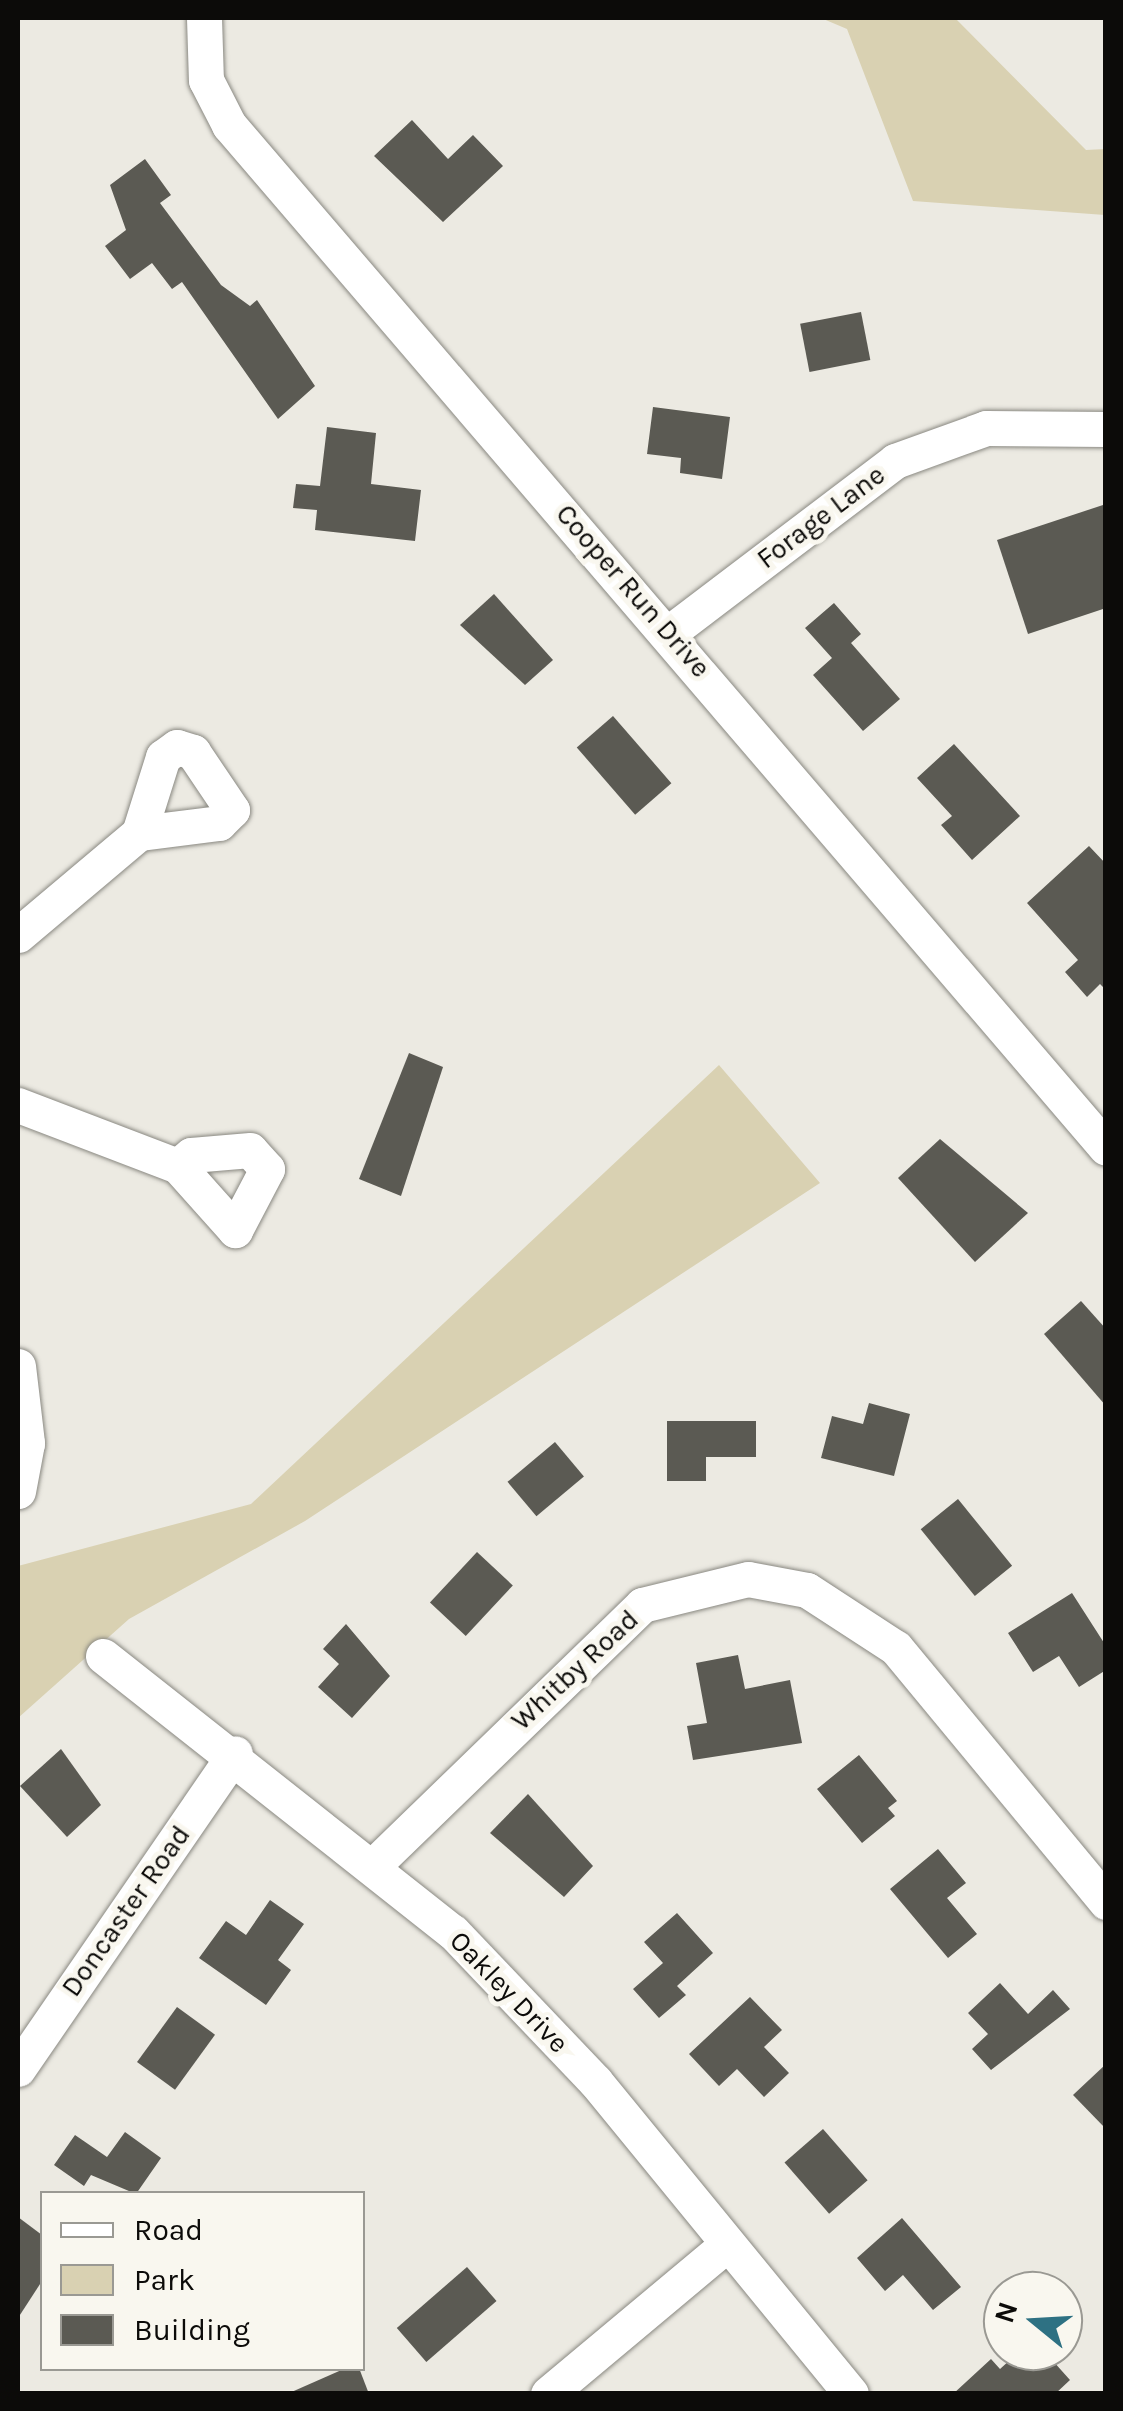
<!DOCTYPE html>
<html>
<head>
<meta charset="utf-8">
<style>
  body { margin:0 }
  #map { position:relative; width:1123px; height:2411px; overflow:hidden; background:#eceae2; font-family:Karla,sans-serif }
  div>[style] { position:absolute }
  .green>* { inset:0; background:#d9d1b2 }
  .building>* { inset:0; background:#5b5a53; transform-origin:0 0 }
  .roads { filter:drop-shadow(0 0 2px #898881) drop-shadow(0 0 2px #898881) }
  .minor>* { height:35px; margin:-17.5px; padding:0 17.5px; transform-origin:17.5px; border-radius:17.5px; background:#fff }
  span { translate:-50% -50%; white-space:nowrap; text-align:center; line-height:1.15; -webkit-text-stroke:10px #f9f7ef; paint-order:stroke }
  .street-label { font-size:28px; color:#0c0b09 }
  .frame { position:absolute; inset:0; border:20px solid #0c0b09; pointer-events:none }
  .legend { position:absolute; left:40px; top:2191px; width:325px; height:180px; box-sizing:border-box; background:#f9f7ef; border:2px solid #9a9993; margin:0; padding:12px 18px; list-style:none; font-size:30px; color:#0c0b09 }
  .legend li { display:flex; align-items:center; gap:20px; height:50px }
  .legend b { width:50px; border:2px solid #9a9993 }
  .north { position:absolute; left:983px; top:2271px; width:100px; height:100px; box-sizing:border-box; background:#f9f7ef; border:2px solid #9a9993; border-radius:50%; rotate:288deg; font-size:28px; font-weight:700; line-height:40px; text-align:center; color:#0c0b09 }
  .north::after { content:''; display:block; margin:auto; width:35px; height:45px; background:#2e7183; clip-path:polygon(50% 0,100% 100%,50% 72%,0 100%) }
</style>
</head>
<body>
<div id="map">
  <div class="green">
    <i style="clip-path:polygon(821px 18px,955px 18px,1086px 150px,1105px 149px,1105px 215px,913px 201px,847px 29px)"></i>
    <i style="clip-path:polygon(719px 1065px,820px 1183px,305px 1521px,129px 1619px,18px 1718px,18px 1566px,251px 1504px)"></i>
  </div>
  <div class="building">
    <i style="clip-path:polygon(412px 120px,448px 159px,473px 135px,503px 166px,443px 222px,374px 156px)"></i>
    <i style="clip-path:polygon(145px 159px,171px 195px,160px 203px,221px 285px,250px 306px,257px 300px,315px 386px,278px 419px,182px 282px,172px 289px,152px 263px,130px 279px,105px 246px,126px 230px,110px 185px)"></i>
    <i style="left:861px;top:312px;width:49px;height:62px;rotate:79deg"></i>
    <i style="clip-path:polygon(653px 407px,730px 417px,722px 479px,680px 473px,681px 458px,647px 454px)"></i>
    <i style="clip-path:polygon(327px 427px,376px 433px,371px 484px,421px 490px,415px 541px,315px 530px,317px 510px,293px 508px,296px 484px,320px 486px)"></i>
    <i style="clip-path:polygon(1106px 504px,1106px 608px,1028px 634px,997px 540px)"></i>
    <i style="clip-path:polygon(494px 594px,553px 660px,525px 685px,460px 625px)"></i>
    <i style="clip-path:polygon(834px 603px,861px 634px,851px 643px,900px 699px,863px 731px,813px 675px,832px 658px,805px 628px)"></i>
    <i style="left:613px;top:716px;width:89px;height:48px;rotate:49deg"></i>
    <i style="clip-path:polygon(954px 744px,1020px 816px,972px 860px,941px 825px,952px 816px,917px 778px)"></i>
    <i style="clip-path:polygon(1089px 846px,1106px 864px,1106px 990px,1100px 984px,1087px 997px,1065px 972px,1078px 960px,1027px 903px)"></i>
    <i style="clip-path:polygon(409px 1053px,443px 1067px,401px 1196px,359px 1179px)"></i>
    <i style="clip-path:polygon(940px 1139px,1028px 1213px,975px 1262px,898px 1178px)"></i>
    <i style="clip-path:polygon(1081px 1301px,1106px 1329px,1106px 1406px,1044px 1334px)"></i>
    <i style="clip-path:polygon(869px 1403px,910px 1414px,894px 1476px,821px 1458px,832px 1416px,863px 1424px)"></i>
    <i style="clip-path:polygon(667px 1421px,756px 1421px,756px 1457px,706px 1457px,706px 1481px,667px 1481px)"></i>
    <i style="left:555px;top:1442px;width:45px;height:62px;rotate:50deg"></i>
    <i style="left:958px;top:1499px;width:86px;height:48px;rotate:51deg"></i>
    <i style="left:477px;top:1552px;width:49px;height:69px;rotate:43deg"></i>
    <i style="clip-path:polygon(1072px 1593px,1106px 1646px,1106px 1670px,1079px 1687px,1059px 1656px,1033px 1672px,1008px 1633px)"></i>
    <i style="clip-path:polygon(346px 1624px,390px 1676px,352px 1718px,318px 1687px,339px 1664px,323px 1649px)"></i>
    <i style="clip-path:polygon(738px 1655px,745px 1689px,790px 1680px,802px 1743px,693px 1760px,687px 1726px,707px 1723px,696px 1663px)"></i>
    <i style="clip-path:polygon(61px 1749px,101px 1805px,67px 1837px,20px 1786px)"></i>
    <i style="clip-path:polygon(859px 1755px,897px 1801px,888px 1808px,895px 1816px,862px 1843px,817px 1789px)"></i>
    <i style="clip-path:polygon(528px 1794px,593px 1866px,564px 1897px,490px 1833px)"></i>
    <i style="clip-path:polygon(938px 1849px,966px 1883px,947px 1898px,977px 1934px,948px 1958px,890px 1889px)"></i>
    <i style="clip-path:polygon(270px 1900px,304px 1924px,278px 1960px,291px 1970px,266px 2005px,199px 1958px,226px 1921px,246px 1935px)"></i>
    <i style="clip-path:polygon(677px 1913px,713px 1953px,677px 1986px,686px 1995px,659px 2018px,633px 1989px,663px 1963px,644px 1942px)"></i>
    <i style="clip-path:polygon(1000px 1983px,1028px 2014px,1053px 1990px,1070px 2009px,991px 2070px,972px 2049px,988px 2034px,968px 2013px)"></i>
    <i style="clip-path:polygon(750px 1997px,782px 2030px,764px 2047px,789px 2073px,764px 2097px,737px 2069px,719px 2086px,689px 2054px)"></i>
    <i style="left:177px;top:2007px;width:47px;height:68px;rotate:36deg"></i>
    <i style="clip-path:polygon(1106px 2064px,1106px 2129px,1073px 2095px)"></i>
    <i style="left:823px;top:2129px;width:68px;height:51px;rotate:49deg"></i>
    <i style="clip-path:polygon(125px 2132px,161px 2158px,136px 2194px,91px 2175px,84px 2186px,54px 2165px,75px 2135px,107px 2157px)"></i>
    <i style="clip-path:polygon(18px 2217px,42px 2235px,42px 2281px,18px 2318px)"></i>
    <i style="clip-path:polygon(902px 2218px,961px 2287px,933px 2310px,903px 2275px,885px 2291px,857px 2258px)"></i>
    <i style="left:467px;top:2267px;width:45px;height:93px;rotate:49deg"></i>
    <i style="clip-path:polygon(1020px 2351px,1044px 2351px,1070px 2380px,1055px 2394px,953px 2394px,991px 2359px,1000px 2369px)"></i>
    <i style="clip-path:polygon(346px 2368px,359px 2368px,369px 2394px,287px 2394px)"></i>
  </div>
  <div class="roads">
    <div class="minor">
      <i style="left:204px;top:18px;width:62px;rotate:88.2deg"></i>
      <i style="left:206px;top:80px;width:51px;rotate:62.9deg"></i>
      <i style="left:229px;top:125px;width:1347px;rotate:49.39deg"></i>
      <i style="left:670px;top:632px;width:283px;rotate:-37.2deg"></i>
      <i style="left:895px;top:461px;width:97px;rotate:-19.9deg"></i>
      <i style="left:986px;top:428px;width:120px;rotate:0.5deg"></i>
      <i style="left:18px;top:935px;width:158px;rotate:-40.1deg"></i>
      <i style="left:139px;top:833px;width:80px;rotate:-72.5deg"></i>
      <i style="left:163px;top:757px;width:17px;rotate:-36deg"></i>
      <i style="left:177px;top:747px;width:17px;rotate:17deg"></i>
      <i style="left:193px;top:752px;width:70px;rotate:56.1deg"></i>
      <i style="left:232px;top:810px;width:18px;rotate:135deg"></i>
      <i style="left:219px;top:823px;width:81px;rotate:172.9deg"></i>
      <i style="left:18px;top:1105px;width:171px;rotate:20.9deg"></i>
      <i style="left:178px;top:1166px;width:86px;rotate:48.3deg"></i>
      <i style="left:235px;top:1230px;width:69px;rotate:-62.3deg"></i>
      <i style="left:267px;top:1169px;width:25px;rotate:-132deg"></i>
      <i style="left:250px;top:1150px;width:59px;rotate:175.2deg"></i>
      <i style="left:191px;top:1155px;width:17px;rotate:140deg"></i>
      <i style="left:18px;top:1366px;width:78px;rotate:83.3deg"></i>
      <i style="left:27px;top:1443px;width:49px;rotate:100.6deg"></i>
      <i style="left:103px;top:1656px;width:446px;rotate:38.3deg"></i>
      <i style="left:453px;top:1932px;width:206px;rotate:46.4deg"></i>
      <i style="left:595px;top:2081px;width:404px;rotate:50.7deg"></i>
      <i style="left:375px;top:1864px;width:372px;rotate:-44.1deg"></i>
      <i style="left:642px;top:1605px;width:109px;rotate:-13.8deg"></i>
      <i style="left:748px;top:1579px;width:60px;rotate:10.6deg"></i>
      <i style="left:807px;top:1590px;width:106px;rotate:33.1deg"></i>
      <i style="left:896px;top:1648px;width:330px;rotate:50.4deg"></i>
      <i style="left:18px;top:2069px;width:383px;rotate:-55.5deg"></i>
      <i style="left:548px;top:2394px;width:229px;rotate:-39.9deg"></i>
    </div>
  </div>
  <div class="street-label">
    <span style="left:821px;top:517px;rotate:-37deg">Forage Lane</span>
    <span style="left:633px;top:591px;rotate:49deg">Cooper Run Drive</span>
    <span style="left:575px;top:1670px;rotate:-43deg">Whitby Road</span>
    <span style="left:126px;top:1911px;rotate:-55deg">Doncaster Road</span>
    <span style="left:509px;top:1992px;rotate:46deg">Oakley Drive</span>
  </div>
  <div class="frame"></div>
  <ul class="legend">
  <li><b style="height:12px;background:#fff"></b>Road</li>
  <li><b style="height:28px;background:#d9d1b2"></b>Park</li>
  <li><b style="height:28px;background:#5b5a53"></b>Building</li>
  </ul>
  <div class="north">N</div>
</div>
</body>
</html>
